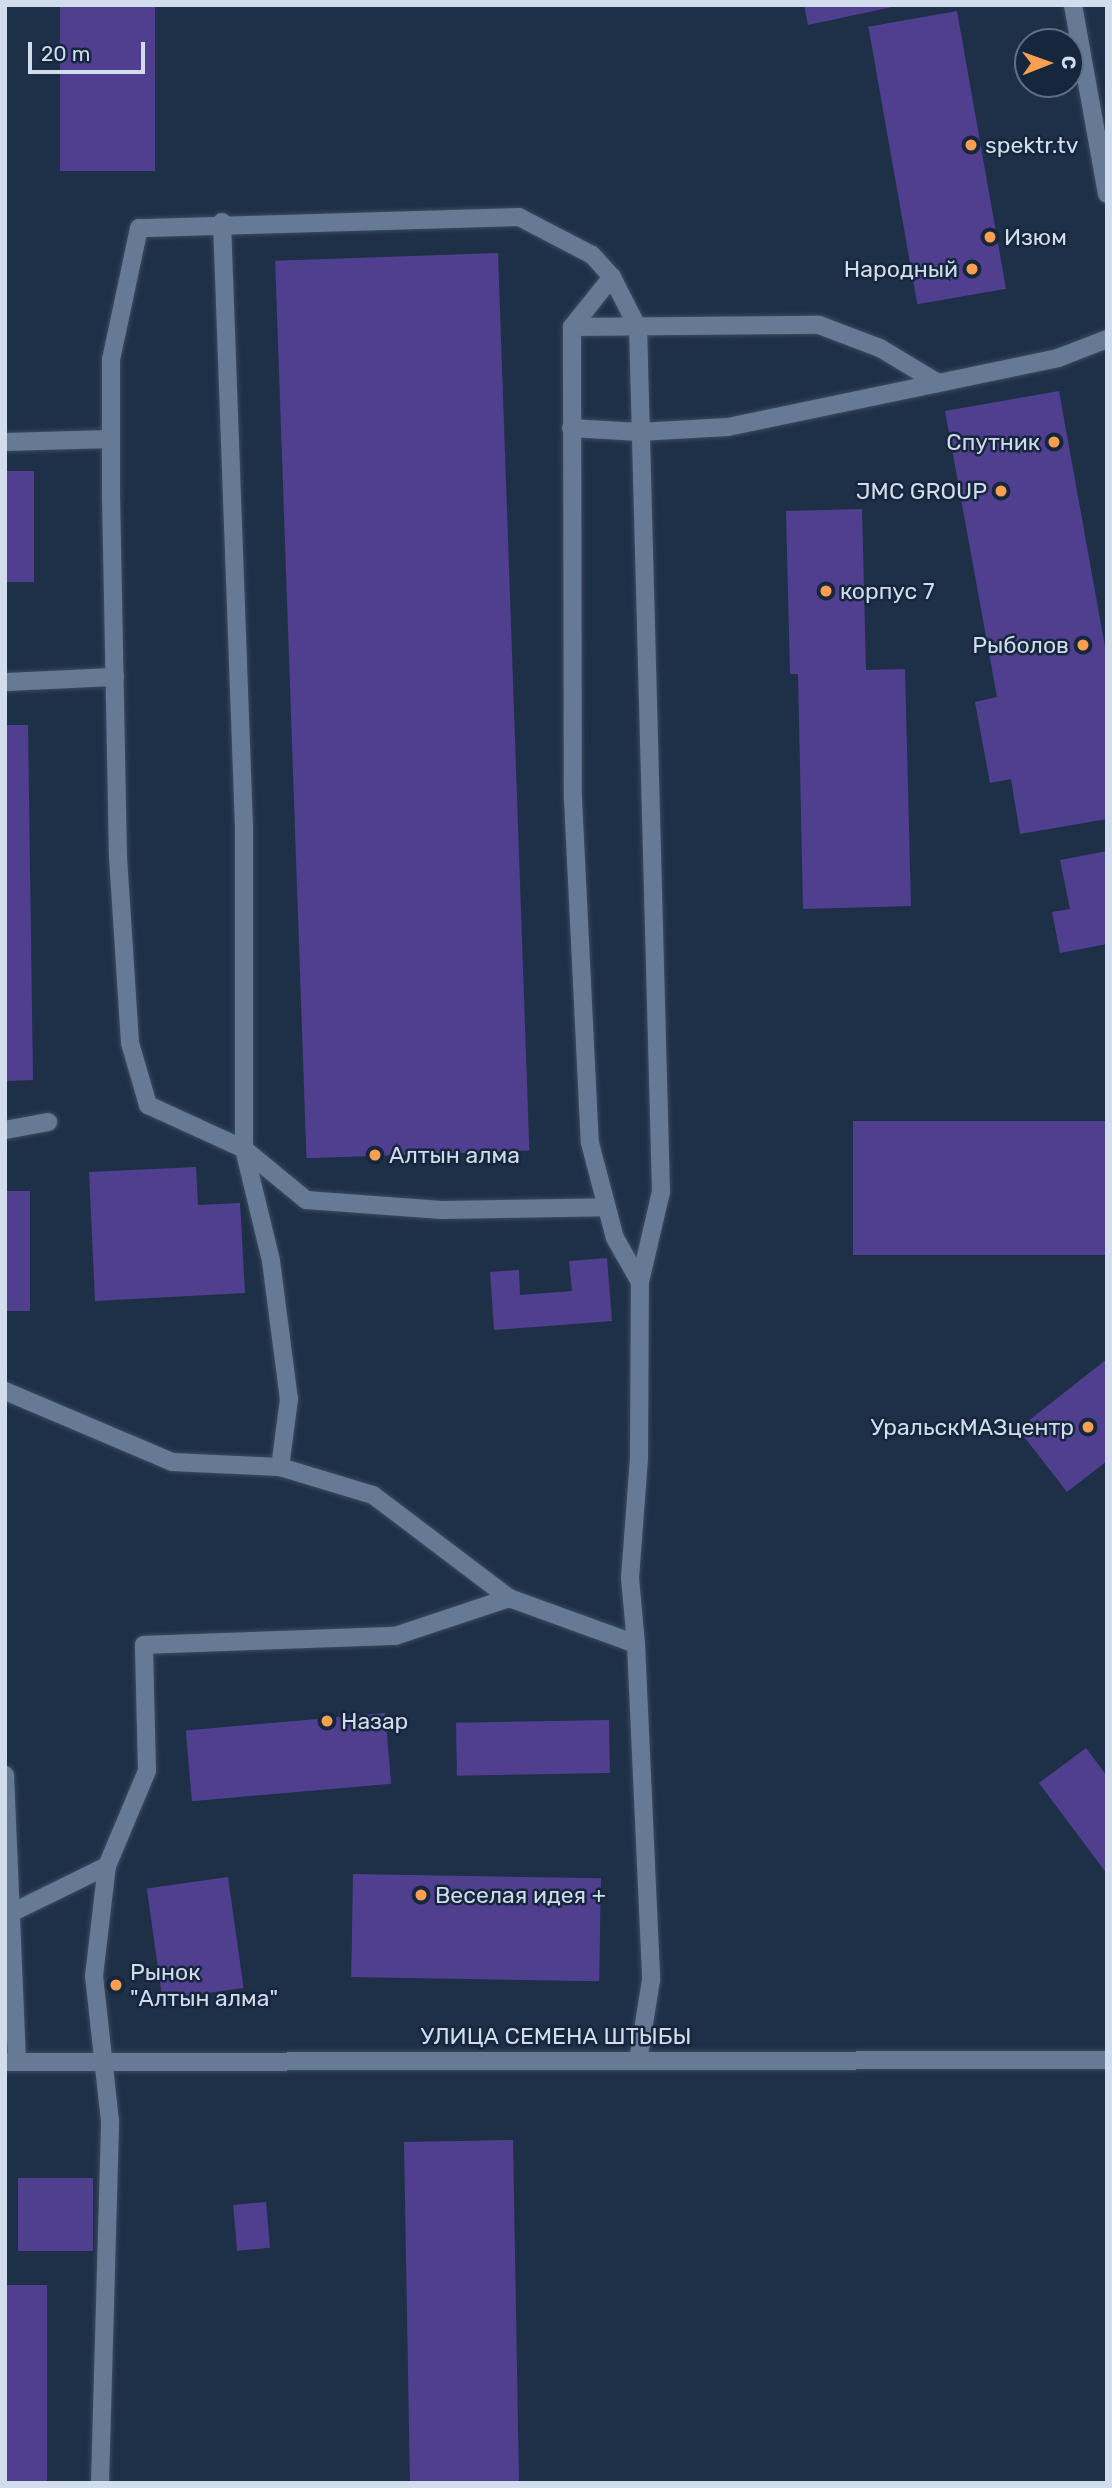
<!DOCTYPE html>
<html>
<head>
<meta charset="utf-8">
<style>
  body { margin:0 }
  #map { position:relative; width:1112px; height:2488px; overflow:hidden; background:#1e3048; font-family:Rubik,sans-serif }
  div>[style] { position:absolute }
  .building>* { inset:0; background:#4f3f8e; transform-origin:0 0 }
  .roads { filter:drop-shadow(0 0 2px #3c4a5f) drop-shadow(0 0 2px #3c4a5f) }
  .lane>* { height:18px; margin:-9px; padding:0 9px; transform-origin:9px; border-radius:9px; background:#667a96 }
  .street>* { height:18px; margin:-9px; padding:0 9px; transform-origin:9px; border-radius:9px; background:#667a96 }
  .dots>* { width:19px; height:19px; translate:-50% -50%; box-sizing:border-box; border:4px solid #15263d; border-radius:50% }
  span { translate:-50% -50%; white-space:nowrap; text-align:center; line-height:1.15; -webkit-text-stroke:5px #15263d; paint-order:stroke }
  .poi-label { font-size:23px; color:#d1dcec }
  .left { translate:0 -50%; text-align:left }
  .right { translate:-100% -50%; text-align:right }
  .street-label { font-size:23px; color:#d1dcec }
  .frame { position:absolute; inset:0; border:7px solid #d1dcec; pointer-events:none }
  .north { position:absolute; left:1014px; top:28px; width:70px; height:70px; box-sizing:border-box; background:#15263d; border:2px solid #606f83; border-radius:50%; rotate:89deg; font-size:19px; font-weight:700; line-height:28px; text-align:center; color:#d1dcec }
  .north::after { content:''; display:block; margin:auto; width:24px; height:32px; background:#fa9f4f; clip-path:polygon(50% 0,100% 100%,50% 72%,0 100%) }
  .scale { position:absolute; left:28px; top:42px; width:117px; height:32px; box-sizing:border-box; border:4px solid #d1dcec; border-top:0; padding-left:9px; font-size:21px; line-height:24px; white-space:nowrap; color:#d1dcec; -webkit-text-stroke:5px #15263d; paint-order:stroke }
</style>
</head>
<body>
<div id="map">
  <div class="building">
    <i style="left:60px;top:5px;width:95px;height:166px"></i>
    <i style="clip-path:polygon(804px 5px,897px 5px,897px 6px,808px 25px)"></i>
    <i style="left:957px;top:11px;width:282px;height:90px;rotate:80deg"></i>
    <i style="left:498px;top:253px;width:898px;height:223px;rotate:88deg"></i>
    <i style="clip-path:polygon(1059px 391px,1107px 658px,1107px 819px,1020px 834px,1011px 779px,990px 783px,975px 702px,997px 697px,945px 411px)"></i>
    <i style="left:5px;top:471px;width:29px;height:111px"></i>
    <i style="clip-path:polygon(862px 509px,866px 670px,905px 669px,911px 906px,803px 909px,798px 674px,790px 674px,786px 511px)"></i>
    <i style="clip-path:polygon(5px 725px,28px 725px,33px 1080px,5px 1081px)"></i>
    <i style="clip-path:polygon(1107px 851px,1107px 944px,1060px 953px,1052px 912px,1070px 909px,1060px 860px)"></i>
    <i style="left:1107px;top:1121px;width:134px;height:254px;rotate:90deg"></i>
    <i style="clip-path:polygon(196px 1167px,198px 1205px,240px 1203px,245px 1293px,95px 1301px,89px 1172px)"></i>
    <i style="left:5px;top:1191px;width:25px;height:120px"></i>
    <i style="clip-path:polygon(607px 1258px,612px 1321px,494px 1330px,490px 1272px,519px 1270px,520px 1295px,572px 1291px,569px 1261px)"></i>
    <i style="clip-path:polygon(1107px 1359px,1107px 1461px,1067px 1492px,1018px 1429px)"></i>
    <i style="left:385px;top:1713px;width:71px;height:200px;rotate:85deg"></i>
    <i style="left:609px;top:1720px;width:53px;height:153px;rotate:89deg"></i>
    <i style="clip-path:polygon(1086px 1748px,1107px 1776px,1107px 1874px,1039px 1783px)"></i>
    <i style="left:353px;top:1874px;width:248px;height:103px;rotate:1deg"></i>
    <i style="left:228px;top:1877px;width:112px;height:82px;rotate:82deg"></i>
    <i style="left:513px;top:2140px;width:343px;height:109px;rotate:89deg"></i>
    <i style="left:18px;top:2178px;width:75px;height:73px"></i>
    <i style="left:266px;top:2202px;width:46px;height:33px;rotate:85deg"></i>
    <i style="left:5px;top:2285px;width:42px;height:198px"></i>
  </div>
  <div class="roads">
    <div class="lane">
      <i style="left:222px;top:222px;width:605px;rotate:87.92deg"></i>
      <i style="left:244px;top:827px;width:322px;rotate:90deg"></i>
      <i style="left:244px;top:1149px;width:115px;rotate:76.4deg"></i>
      <i style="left:271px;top:1261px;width:139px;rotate:82.6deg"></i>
      <i style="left:289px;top:1399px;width:69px;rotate:97.5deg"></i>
      <i style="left:612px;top:277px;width:64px;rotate:128.7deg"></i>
      <i style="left:572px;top:327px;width:472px;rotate:89.9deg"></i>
      <i style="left:573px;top:799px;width:344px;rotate:87.2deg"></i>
      <i style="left:590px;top:1143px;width:98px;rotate:75.3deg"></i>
      <i style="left:615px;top:1238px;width:51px;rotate:60.4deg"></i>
      <i style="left:572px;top:327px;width:247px;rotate:-0.5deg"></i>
      <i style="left:819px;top:325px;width:65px;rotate:20.7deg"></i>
      <i style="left:880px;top:348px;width:68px;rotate:31.1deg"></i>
      <i style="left:571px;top:428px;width:68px;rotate:3.4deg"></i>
      <i style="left:639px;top:432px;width:89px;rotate:-3.2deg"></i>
      <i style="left:728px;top:427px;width:337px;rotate:-11.8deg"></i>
      <i style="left:1058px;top:358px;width:53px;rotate:-21.2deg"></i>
      <i style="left:5px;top:442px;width:106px;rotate:-1.6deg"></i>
      <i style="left:5px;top:682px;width:110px;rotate:-2.6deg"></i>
      <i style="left:5px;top:1130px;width:44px;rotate:-10.5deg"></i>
      <i style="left:5px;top:1391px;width:181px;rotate:23deg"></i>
      <i style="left:172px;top:1462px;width:108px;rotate:2.7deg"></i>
      <i style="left:280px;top:1467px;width:97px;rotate:16.8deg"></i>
      <i style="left:373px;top:1495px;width:171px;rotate:37.1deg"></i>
      <i style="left:636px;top:1644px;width:336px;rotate:87.4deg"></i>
      <i style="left:651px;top:1980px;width:82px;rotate:99.1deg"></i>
      <i style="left:5px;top:1775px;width:287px;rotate:87.6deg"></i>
      <i style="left:13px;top:1912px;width:105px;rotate:-26.1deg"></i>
      <i style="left:100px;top:2483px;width:362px;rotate:-88.4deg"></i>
      <i style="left:110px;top:2121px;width:146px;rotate:-96.3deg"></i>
      <i style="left:94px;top:1976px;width:111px;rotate:-83.3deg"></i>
      <i style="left:107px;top:1866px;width:103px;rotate:-67.2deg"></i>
      <i style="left:147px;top:1771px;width:126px;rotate:-91.4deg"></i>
      <i style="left:144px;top:1645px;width:251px;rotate:-2.1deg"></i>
      <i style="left:395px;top:1636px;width:120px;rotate:-18.4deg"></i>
      <i style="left:509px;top:1598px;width:135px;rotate:19.9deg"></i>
      <i style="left:636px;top:1644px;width:66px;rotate:-95.2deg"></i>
      <i style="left:630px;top:1578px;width:121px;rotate:-85.7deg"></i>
      <i style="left:639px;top:1457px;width:175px;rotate:-89.7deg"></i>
      <i style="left:640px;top:1282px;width:92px;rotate:-76.9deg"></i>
      <i style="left:661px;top:1192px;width:864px;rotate:-91.52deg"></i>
      <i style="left:638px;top:328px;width:57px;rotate:-117deg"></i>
      <i style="left:612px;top:277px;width:30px;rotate:-132deg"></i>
      <i style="left:592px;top:255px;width:82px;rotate:-152.5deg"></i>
      <i style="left:519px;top:217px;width:380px;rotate:178.3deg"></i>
      <i style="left:139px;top:228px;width:135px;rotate:102deg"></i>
      <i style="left:111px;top:360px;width:134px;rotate:90deg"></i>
      <i style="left:111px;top:494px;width:363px;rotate:88.9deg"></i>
      <i style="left:118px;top:857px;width:186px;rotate:86.3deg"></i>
      <i style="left:130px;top:1043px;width:65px;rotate:73.8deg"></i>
      <i style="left:148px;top:1105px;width:106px;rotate:24.6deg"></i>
      <i style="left:244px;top:1149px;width:80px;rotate:39.4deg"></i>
      <i style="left:306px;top:1200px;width:136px;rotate:4.2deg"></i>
      <i style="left:442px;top:1210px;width:164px;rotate:-1deg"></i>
    </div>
    <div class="street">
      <i style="left:1073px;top:5px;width:192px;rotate:79.8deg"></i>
      <i style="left:5px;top:2062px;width:1102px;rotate:-0.1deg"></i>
    </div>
  </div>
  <div class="dots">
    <i style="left:971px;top:145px;background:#fa9f4f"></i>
    <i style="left:990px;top:237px;background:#fa9f4f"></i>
    <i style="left:972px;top:269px;background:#fa9f4f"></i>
    <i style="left:1054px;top:442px;background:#fa9f4f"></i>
    <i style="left:1001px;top:491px;background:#fa9f4f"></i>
    <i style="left:826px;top:591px;background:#fa9f4f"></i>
    <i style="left:1083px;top:645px;background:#fa9f4f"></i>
    <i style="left:375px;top:1155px;background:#fa9f4f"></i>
    <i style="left:1088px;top:1427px;background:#fa9f4f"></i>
    <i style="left:327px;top:1721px;background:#fa9f4f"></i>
    <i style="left:421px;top:1895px;background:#fa9f4f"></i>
    <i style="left:116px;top:1985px;background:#fa9f4f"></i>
  </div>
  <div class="poi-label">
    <span class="left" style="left:985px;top:145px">spektr.tv</span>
    <span class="left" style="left:1004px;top:237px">Изюм</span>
    <span class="right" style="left:958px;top:269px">Народный</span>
    <span class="right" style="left:1040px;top:442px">Спутник</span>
    <span class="right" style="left:987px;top:491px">JMC GROUP</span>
    <span class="left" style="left:840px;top:591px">корпус 7</span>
    <span class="right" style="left:1069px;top:645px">Рыболов</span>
    <span class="left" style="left:389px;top:1155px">Алтын алма</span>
    <span class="right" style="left:1074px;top:1427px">УральскМАЗцентр</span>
    <span class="left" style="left:341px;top:1721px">Назар</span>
    <span class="left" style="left:435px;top:1895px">Веселая идея +</span>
    <span class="left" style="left:130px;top:1985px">Рынок<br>"Алтын алма"</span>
  </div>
  <div class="street-label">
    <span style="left:556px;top:2036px">УЛИЦА СЕМЕНА ШТЫБЫ</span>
  </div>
  <div class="frame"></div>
  <div class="north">С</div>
  <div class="scale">20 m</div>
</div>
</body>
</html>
